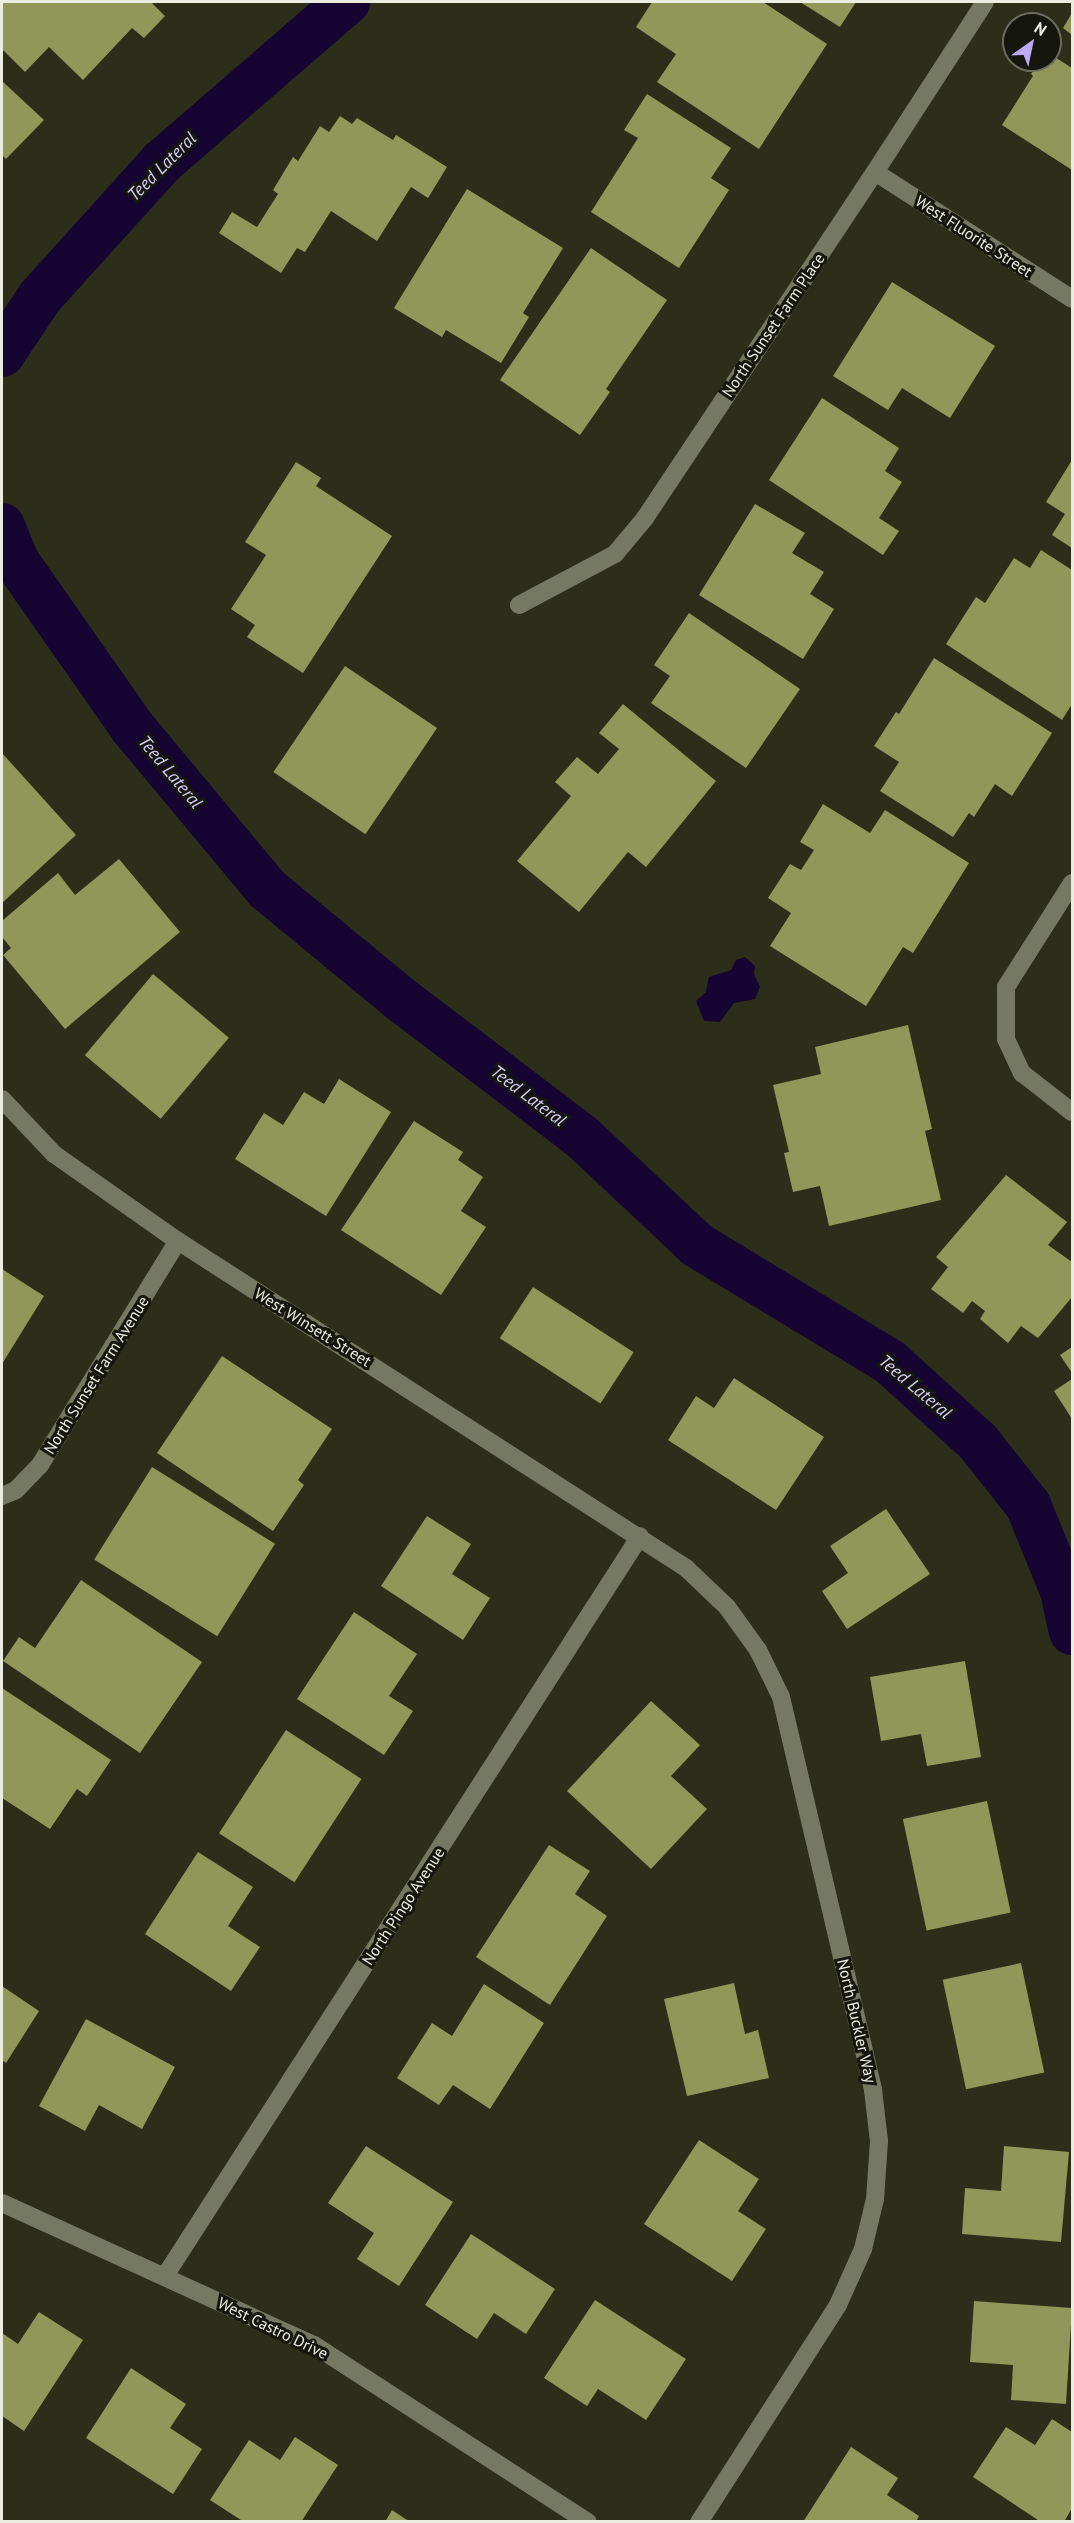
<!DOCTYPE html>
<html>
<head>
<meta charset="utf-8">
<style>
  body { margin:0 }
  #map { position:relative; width:1074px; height:2523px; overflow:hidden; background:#2d2e1a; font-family:"PT Sans",sans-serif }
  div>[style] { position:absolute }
  .water>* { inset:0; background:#160432 }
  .canal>* { height:46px; margin:-23px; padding:0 23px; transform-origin:23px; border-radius:23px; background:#160432 }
  .building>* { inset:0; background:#919759; transform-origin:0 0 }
  .street>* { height:18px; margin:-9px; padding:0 9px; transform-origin:9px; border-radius:9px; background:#767962 }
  span { translate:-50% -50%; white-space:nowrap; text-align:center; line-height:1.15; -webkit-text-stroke:6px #15160d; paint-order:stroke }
  .street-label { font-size:16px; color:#ebede0 }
  .water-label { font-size:18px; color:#d7ccfd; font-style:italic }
  .frame { position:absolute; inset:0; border:3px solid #ebede0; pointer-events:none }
  .north { position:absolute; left:1002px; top:12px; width:60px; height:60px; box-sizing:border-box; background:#15160d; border:2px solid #6b6c61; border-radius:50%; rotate:33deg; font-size:16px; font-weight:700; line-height:24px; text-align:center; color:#ebede0 }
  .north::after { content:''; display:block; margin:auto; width:21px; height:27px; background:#bca9f5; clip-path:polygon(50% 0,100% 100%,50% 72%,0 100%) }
</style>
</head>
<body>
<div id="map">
  <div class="water">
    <i style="clip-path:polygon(745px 957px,755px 966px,754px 974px,760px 987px,755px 999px,734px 1003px,720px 1022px,704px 1021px,696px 1001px,706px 992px,709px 977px,731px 970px,736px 960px)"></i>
  </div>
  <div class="canal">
    <i style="left:2px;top:354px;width:69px;rotate:-56.3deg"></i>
    <i style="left:40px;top:297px;width:182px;rotate:-47.9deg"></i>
    <i style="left:162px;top:162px;width:245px;rotate:-40.9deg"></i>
    <i style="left:2px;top:526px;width:38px;rotate:68deg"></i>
    <i style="left:16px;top:561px;width:204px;rotate:55deg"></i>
    <i style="left:133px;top:728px;width:209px;rotate:50.2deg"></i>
    <i style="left:267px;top:889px;width:176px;rotate:39.5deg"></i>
    <i style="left:403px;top:1001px;width:223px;rotate:37.2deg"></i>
    <i style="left:581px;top:1136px;width:159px;rotate:43.2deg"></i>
    <i style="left:697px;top:1245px;width:226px;rotate:31.2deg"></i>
    <i style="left:890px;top:1362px;width:119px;rotate:42.3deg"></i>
    <i style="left:978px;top:1442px;width:80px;rotate:51.6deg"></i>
    <i style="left:1028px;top:1505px;width:93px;rotate:67.9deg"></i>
    <i style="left:1063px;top:1591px;width:42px;rotate:77.6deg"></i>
  </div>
  <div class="building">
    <i style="clip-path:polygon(2px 2px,151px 2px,165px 16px,144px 38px,132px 28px,83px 80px,49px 47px,25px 72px,2px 49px)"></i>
    <i style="clip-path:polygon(652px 2px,763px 2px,827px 44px,759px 149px,657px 82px,676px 54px,636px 27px)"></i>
    <i style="clip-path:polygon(800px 2px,856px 2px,840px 27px)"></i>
    <i style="clip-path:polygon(1072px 13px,1072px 35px,1063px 28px)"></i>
    <i style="clip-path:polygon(1050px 54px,1072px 68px,1072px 170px,1002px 125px,1033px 76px,1031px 74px,1040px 60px,1050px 60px)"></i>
    <i style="clip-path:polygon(2px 81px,44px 120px,6px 159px,2px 155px)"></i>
    <i style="clip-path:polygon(647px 94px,731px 148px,711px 178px,729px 190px,679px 268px,591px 212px,638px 138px,624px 130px)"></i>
    <i style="clip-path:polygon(340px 116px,352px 124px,357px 118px,393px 140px,396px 135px,447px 167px,428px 198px,411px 187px,377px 241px,331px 211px,305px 252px,297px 248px,281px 273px,219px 233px,232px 212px,257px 227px,278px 194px,273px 190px,293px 157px,298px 161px,320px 126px,329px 132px)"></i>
    <i style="clip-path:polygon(467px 189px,563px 248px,523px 313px,529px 317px,501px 363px,446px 330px,442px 337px,394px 308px)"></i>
    <i style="clip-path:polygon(591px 248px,667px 300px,606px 389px,610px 392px,580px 435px,500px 380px)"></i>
    <i style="clip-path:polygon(892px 282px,995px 346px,950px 418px,902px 388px,888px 410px,833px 376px)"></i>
    <i style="clip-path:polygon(822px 398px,899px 448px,885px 471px,902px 482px,879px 518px,899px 531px,883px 555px,769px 480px)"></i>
    <i style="clip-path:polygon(1072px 460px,1072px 548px,1052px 535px,1065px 514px,1046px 502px)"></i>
    <i style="clip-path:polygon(296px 462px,321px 478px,316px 486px,392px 536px,303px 673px,247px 637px,255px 625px,231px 609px,266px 555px,245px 542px)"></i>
    <i style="clip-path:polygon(755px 504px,805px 533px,792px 553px,824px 572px,810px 594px,834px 609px,803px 659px,699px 595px)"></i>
    <i style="clip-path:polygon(1041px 550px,1072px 570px,1072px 704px,1062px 720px,946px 644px,976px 597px,985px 603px,1014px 558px,1030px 568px)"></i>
    <i style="clip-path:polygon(689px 613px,800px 689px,746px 768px,651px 703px,670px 676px,654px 665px)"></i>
    <i style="clip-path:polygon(934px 658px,1052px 733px,1012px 796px,995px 784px,974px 817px,969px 813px,953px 837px,880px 791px,899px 762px,874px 746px,896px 712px,899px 714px)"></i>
    <i style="left:345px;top:666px;width:111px;height:128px;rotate:34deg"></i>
    <i style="clip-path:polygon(623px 704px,716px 781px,646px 867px,628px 852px,579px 912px,517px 861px,571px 796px,555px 782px,577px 757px,598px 774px,619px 749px,599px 733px)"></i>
    <i style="clip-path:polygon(2px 753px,76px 835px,2px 903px)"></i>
    <i style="clip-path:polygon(823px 804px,870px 833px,885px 810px,969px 863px,913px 953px,903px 947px,866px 1006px,770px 946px,791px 913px,768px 898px,790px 864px,801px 870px,814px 850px,800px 842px)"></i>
    <i style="clip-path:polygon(119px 859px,180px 932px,65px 1029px,3px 955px,11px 948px,2px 937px,2px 921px,58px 873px,75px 895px)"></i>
    <i style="left:153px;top:974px;width:99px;height:106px;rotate:40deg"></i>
    <i style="clip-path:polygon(908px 1025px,932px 1129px,925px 1131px,941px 1200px,829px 1226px,820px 1186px,793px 1192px,784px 1153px,789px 1152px,773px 1085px,821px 1074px,815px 1047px)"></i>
    <i style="clip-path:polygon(339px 1079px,391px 1112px,326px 1216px,235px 1159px,264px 1113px,283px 1125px,304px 1092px,324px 1104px)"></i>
    <i style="clip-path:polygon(414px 1121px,463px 1152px,458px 1160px,483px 1177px,461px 1211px,486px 1227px,441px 1295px,341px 1230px)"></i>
    <i style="clip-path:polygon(1006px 1175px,1067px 1222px,1048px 1245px,1072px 1262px,1072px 1297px,1038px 1338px,1021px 1326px,1008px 1343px,980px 1319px,985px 1311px,972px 1301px,963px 1313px,931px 1289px,948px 1267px,936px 1257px)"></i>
    <i style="clip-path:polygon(2px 1269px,44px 1296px,2px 1364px)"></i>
    <i style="left:533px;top:1287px;width:120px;height:61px;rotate:33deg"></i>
    <i style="clip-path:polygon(1072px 1347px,1072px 1373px,1060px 1355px)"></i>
    <i style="clip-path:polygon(222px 1356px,332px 1429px,298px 1480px,304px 1485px,273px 1531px,157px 1453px)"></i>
    <i style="clip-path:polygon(734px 1378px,824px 1437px,776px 1510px,668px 1440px,696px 1396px,714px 1408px)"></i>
    <i style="clip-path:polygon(1072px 1379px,1072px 1419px,1054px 1391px)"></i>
    <i style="left:152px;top:1467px;width:145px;height:109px;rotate:32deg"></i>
    <i style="clip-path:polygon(886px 1509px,930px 1574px,847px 1629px,822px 1591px,848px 1573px,830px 1546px)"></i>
    <i style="clip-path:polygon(427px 1516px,471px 1544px,452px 1574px,490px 1598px,463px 1640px,381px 1586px)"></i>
    <i style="clip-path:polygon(81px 1580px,202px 1662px,140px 1753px,3px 1661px,19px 1637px,35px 1648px)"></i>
    <i style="clip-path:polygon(354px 1612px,417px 1654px,389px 1696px,413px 1711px,384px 1755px,297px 1699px)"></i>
    <i style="clip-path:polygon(965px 1661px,981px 1757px,927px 1766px,921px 1734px,881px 1741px,870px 1677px)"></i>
    <i style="clip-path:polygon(2px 1688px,111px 1760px,87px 1796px,77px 1789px,50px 1829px,2px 1798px)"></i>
    <i style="clip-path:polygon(651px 1701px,700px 1745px,671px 1776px,707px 1809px,651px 1869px,567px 1791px)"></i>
    <i style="left:286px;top:1730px;width:90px;height:123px;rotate:33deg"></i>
    <i style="left:987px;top:1801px;width:114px;height:86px;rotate:78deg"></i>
    <i style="clip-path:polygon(549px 1845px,590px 1871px,575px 1894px,607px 1916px,550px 2005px,476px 1957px)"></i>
    <i style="clip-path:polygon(198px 1852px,253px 1887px,228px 1926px,260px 1947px,231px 1991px,145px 1934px)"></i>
    <i style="left:1021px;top:1963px;width:112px;height:80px;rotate:78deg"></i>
    <i style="clip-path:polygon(734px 1983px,745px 2034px,758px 2030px,769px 2078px,687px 2096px,664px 1999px)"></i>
    <i style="clip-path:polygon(484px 1984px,544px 2023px,490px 2109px,453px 2085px,439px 2105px,397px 2078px,432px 2023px,452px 2036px)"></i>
    <i style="clip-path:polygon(2px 1986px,39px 2011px,6px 2063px,2px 2060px)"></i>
    <i style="clip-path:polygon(86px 2019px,175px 2067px,142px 2129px,99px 2105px,85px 2131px,39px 2106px)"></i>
    <i style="clip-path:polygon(699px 2140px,759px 2179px,738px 2211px,766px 2229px,732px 2281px,644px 2224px)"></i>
    <i style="clip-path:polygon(366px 2146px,453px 2202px,399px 2286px,357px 2259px,374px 2233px,328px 2203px)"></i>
    <i style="clip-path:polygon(1004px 2146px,1069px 2152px,1061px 2242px,962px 2234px,965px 2188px,1001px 2191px)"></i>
    <i style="clip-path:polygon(471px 2234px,555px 2289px,526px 2334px,494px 2313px,477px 2339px,425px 2305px)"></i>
    <i style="clip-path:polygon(595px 2300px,686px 2359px,646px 2420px,598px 2389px,587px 2406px,544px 2378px)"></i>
    <i style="clip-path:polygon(974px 2301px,1072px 2308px,1066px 2404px,1011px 2400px,1013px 2365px,970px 2362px)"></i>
    <i style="clip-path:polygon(39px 2312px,83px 2340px,24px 2431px,2px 2416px,2px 2333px,18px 2344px)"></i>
    <i style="clip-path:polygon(131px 2368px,186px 2404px,170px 2428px,202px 2449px,173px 2494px,86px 2438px)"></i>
    <i style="clip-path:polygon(1052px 2419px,1072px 2432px,1072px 2508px,1064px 2522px,1041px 2522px,973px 2477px,1006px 2427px,1035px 2445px)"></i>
    <i style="clip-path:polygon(295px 2437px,338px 2465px,301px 2522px,244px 2522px,210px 2500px,249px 2440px,280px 2460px)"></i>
    <i style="clip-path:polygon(851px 2447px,898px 2478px,887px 2495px,919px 2516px,916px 2522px,803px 2522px)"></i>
    <i style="clip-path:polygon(392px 2510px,410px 2522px,385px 2522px)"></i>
  </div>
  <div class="street">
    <i style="left:875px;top:172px;width:234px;rotate:32.8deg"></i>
    <i style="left:519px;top:605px;width:109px;rotate:-28deg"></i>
    <i style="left:615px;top:554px;width:47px;rotate:-50.2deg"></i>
    <i style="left:645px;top:518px;width:415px;rotate:-56.4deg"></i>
    <i style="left:875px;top:172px;width:202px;rotate:-57.1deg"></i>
    <i style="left:1072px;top:883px;width:123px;rotate:122.4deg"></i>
    <i style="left:1006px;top:987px;width:52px;rotate:90deg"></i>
    <i style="left:1006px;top:1039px;width:38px;rotate:65deg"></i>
    <i style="left:1022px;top:1073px;width:63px;rotate:38deg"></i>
    <i style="left:2px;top:1099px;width:76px;rotate:46.6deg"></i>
    <i style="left:54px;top:1154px;width:151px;rotate:35.1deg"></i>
    <i style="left:178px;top:1241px;width:604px;rotate:32.77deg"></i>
    <i style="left:686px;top:1568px;width:57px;rotate:43.6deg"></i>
    <i style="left:727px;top:1607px;width:53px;rotate:54.2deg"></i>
    <i style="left:758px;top:1650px;width:52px;rotate:63.9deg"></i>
    <i style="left:781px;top:1697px;width:404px;rotate:76.8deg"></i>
    <i style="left:873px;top:2090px;width:51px;rotate:83.3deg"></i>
    <i style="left:879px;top:2141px;width:58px;rotate:93.9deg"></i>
    <i style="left:875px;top:2199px;width:51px;rotate:103.5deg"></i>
    <i style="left:863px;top:2249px;width:61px;rotate:114.1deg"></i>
    <i style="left:838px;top:2305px;width:258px;rotate:122.6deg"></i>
    <i style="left:2px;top:1496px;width:15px;rotate:-23deg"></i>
    <i style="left:16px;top:1490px;width:35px;rotate:-46deg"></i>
    <i style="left:40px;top:1465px;width:263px;rotate:-58.4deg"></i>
    <i style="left:2px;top:2203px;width:343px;rotate:24.5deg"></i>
    <i style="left:314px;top:2345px;width:326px;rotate:32.9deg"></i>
    <i style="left:165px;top:2276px;width:879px;rotate:-57.3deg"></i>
  </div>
  <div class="street-label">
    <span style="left:974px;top:236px;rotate:33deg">West Fluorite Street</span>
    <span style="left:773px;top:325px;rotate:-56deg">North Sunset Farm Place</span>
    <span style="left:313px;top:1327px;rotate:32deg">West Winsett Street</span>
    <span style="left:96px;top:1375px;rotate:-58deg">North Sunset Farm Avenue</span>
    <span style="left:403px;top:1906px;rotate:-57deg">North Pingo Avenue</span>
    <span style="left:857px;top:2021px;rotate:77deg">North Buckler Way</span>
    <span style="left:273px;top:2328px;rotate:26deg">West Castro Drive</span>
  </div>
  <div class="water-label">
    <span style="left:162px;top:167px;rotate:-45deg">Teed Lateral</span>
    <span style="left:170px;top:772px;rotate:50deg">Teed Lateral</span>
    <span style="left:528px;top:1096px;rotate:37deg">Teed Lateral</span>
    <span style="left:915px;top:1387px;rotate:40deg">Teed Lateral</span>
  </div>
  <div class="frame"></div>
  <div class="north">N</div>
</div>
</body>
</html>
